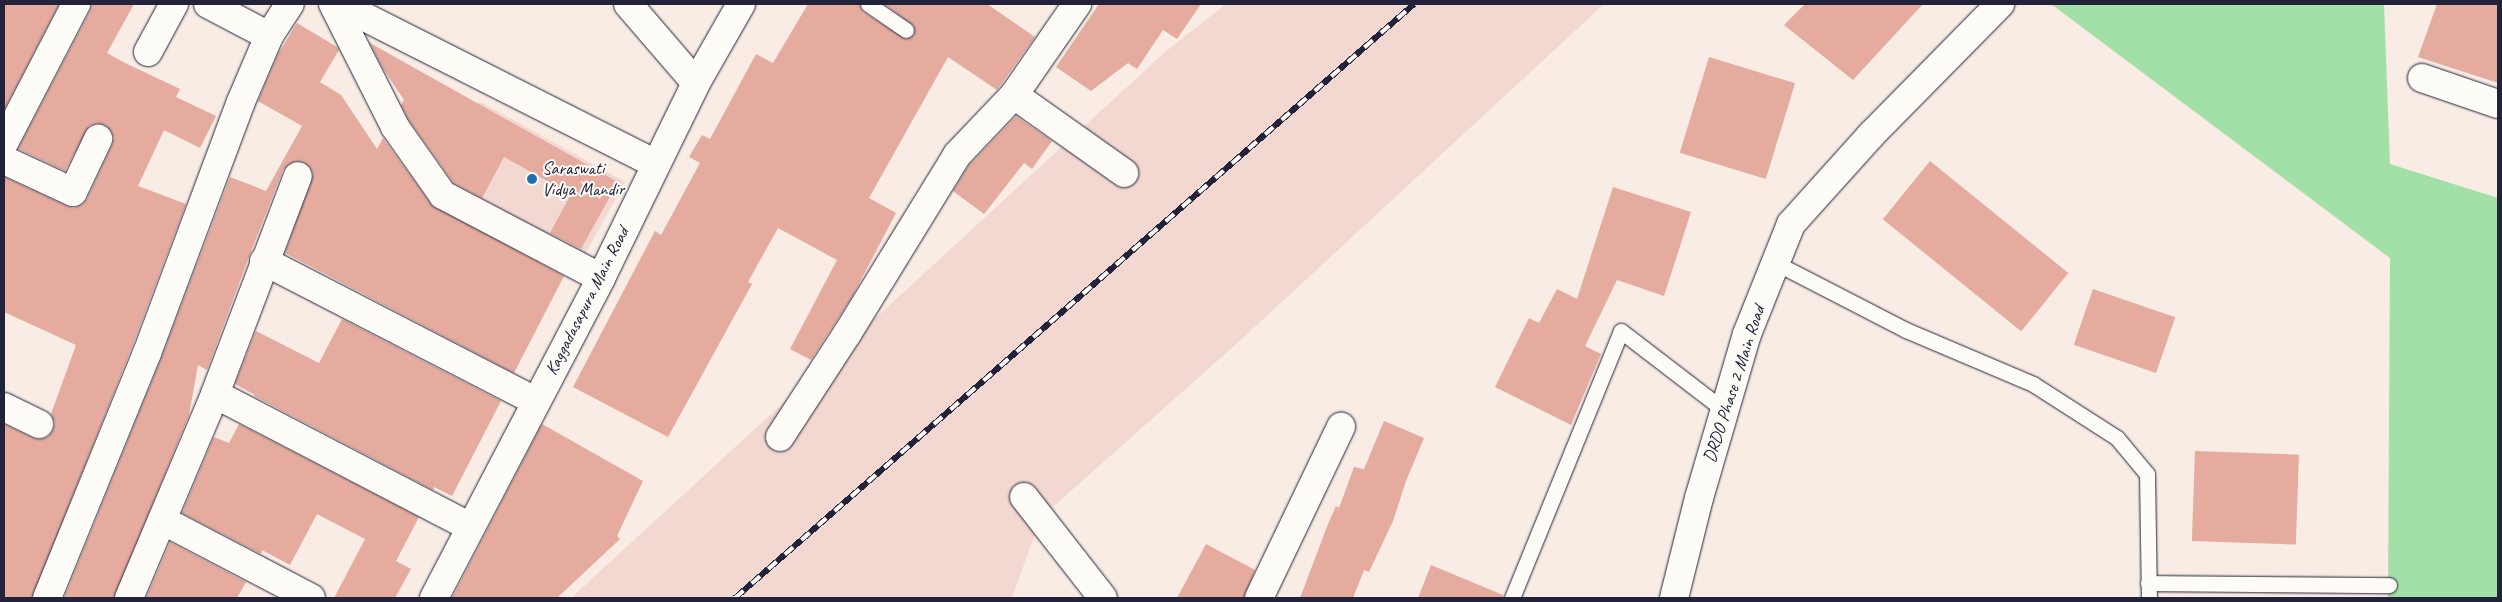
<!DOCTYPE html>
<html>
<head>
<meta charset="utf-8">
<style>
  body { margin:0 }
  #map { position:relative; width:2502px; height:602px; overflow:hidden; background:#f8ece5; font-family:Caveat,sans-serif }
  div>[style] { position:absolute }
  .built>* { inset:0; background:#f2d8d0; transform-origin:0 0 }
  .green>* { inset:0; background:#a2e0a8 }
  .building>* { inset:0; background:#e4ab9e; transform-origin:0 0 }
  .roads { filter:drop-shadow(0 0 1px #22223b) drop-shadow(0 0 1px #22223b) }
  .service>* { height:15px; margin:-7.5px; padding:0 7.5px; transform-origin:7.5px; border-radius:7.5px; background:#fdfcf7 }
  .minor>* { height:28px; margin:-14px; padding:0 14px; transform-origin:14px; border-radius:14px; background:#fdfcf7 }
  .secondary>* { height:28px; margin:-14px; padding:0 14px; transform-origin:14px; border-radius:14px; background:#fdfcf7 }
  .rail>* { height:5.5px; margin-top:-2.75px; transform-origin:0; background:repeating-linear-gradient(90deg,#fdfcf7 0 11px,#22223b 0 22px); box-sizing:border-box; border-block:1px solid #22223b }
  .dots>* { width:14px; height:14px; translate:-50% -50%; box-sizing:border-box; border:2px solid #fdfcf7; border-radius:50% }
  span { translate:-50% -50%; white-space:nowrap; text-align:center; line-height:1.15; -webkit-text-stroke:4px #fdfcf7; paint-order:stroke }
  .poi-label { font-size:18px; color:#22223b }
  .left { translate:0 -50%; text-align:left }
  .street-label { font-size:18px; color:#22223b }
  .frame { position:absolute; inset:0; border:5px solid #22223b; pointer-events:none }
</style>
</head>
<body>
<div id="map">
  <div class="built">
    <i style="clip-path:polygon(1226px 4px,1604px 4px,1244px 337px,1055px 505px,1042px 514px,1012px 598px,571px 598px,1165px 52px)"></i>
    <i style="left:479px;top:101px;width:167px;height:86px;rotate:29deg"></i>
  </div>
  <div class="green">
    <i style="clip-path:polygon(2051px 4px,2384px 4px,2390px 164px,2498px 198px,2498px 598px,2388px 598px,2390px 258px)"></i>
  </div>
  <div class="building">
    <i style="clip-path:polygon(4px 4px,59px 4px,4px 110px)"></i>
    <i style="clip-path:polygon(92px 4px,134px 4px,107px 53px,125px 63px,180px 89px,176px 97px,216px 116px,200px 148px,164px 130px,138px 186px,186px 204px,132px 347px,32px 598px,4px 598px,4px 424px,33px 438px,41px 439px,48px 437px,53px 430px,55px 423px,51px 414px,76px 345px,4px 312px,4px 177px,67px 206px,74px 208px,82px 205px,87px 199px,112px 145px,114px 138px,111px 131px,105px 125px,97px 123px,89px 126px,65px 171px,18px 149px,90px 11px)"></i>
    <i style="clip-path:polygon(808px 4px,859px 4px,863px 12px,906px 39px,914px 35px,914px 26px,884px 4px,987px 4px,1035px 37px,997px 90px,948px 57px,869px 198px,896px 213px,852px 297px,811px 360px,790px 349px,837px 260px,778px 228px,748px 282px,752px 284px,668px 437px,573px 387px,655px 231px,661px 235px,700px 163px,689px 157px,702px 135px,710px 139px,756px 54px,773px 63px)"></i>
    <i style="clip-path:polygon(1099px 4px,1201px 4px,1177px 39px,1163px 30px,1137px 69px,1128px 63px,1091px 91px,1056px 67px)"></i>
    <i style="clip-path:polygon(1805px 4px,1923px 4px,1853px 80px,1784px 25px)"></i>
    <i style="clip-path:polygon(2437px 4px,2498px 4px,2498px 83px,2418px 57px)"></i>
    <i style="clip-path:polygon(297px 23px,337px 47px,339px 50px,320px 82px,341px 95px,377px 149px,383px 138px,431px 204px,564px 276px,514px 373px,285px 253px,313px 174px,310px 167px,304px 162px,296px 161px,289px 164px,283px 170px,250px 254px,207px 370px,198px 365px,189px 415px,114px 598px,64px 598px,161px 359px,230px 177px,266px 191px,302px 126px,258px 101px,278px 54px)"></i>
    <i style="clip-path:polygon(370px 43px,618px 182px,581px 249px,550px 233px,571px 194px,504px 157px,482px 198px,454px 183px,408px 119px,401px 105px,404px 100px,382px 67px)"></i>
    <i style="left:1709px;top:57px;width:90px;height:100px;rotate:17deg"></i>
    <i style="clip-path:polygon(1016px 116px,1052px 141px,1032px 169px,1024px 163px,984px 214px,953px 191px,969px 165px)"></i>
    <i style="left:1930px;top:161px;width:178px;height:75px;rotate:39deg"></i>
    <i style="clip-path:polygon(1613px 187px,1691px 212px,1664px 296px,1617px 280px,1585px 346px,1601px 354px,1571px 425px,1495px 387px,1529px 318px,1539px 323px,1557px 289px,1577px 299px)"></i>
    <i style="left:2093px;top:289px;width:87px;height:59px;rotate:19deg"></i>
    <i style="clip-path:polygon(342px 319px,501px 401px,452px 496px,434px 487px,433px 490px,254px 396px,255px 395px,235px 384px,256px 331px,319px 363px)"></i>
    <i style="clip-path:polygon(1384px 421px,1424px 438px,1406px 481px,1393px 521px,1369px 572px,1364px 570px,1353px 598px,1300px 598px,1328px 524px,1336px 506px,1339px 508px,1354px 467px,1364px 469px)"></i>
    <i style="clip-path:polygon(239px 424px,419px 517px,396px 561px,411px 569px,395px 598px,334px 598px,365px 539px,317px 514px,290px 565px,262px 550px,261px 554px,182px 513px,214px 437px,229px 443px)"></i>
    <i style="clip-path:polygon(542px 424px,643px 481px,617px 536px,620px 539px,557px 598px,452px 598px)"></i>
    <i style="left:2195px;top:451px;width:104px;height:90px;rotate:2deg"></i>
    <i style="clip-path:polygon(170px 542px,246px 582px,237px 598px,146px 598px)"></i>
    <i style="clip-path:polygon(1206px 544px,1255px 570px,1244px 598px,1177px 598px)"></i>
    <i style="clip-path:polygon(1431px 565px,1503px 595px,1503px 598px,1418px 598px)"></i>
  </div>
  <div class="roads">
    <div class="service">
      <i style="left:868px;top:4px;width:46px;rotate:34.4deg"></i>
      <i style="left:1776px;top:263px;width:146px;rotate:27.3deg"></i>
      <i style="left:1906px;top:330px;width:138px;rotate:23deg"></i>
      <i style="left:2033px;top:384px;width:100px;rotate:32.7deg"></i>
      <i style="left:2117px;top:438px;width:47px;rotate:50.2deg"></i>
      <i style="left:2147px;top:474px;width:124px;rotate:89.1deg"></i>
      <i style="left:2148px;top:583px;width:241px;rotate:0.5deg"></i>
      <i style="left:1512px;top:598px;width:288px;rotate:-67.8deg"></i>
      <i style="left:1621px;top:331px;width:130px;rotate:37.5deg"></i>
    </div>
    <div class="minor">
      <i style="left:208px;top:4px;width:69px;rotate:27.7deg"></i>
      <i style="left:333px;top:4px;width:138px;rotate:63.2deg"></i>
      <i style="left:395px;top:127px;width:83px;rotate:54.8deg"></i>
      <i style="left:443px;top:195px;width:178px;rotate:27.7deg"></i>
      <i style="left:339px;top:4px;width:355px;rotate:26.8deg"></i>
      <i style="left:628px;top:4px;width:104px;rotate:49.3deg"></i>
      <i style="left:148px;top:52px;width:55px;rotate:-61.6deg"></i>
      <i style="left:2422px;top:78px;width:80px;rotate:18.9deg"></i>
      <i style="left:1014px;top:95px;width:135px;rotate:35.3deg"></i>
      <i style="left:4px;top:143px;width:157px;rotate:-62.6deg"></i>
      <i style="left:4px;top:160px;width:76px;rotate:24.9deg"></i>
      <i style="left:73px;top:192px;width:59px;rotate:-64.7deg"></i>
      <i style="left:264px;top:261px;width:305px;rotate:27.3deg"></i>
      <i style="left:215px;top:394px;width:288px;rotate:27.5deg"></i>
      <i style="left:4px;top:407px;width:39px;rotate:26deg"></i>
      <i style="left:780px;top:437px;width:123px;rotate:-57deg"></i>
      <i style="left:847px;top:334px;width:210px;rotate:-58.4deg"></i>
      <i style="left:957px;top:155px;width:83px;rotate:-46.5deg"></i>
      <i style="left:1014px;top:95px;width:111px;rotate:-55.3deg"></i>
      <i style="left:1024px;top:497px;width:128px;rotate:52deg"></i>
      <i style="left:162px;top:520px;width:168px;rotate:27.6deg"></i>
      <i style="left:47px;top:598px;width:265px;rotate:-67.8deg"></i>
      <i style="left:147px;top:353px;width:266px;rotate:-69.5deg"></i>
      <i style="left:240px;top:104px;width:74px;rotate:-66.9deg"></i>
      <i style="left:269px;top:36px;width:38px;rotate:-57deg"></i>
      <i style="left:129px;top:598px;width:221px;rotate:-67.1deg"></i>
      <i style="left:215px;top:394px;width:233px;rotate:-69.2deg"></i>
      <i style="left:1259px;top:598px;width:190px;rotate:-64.4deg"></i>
      <i style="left:1674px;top:598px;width:103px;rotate:-76deg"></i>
      <i style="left:1699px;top:498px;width:171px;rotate:-73.7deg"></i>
      <i style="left:1747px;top:334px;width:118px;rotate:-68.2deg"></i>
      <i style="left:1791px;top:224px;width:120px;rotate:-48deg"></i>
      <i style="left:1871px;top:135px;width:184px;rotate:-45.4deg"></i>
    </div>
    <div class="secondary">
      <i style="left:434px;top:598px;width:361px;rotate:-62.4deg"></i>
      <i style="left:601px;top:278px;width:217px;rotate:-64deg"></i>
      <i style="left:696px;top:83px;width:91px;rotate:-60.3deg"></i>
    </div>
  </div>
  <div class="rail">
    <i style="left:735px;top:598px;width:902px;rotate:-41.18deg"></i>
  </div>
  <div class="dots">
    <i style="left:532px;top:179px;background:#1f6fb2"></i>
  </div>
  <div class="poi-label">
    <span class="left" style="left:542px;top:179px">Saraswati<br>Vidya Mandir</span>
  </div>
  <div class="street-label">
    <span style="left:587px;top:301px;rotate:-63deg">Kaggadasapura Main Road</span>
    <span style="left:1734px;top:384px;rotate:-72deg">DRDO Phase 2 Main Road</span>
  </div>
  <div class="frame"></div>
</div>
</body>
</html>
